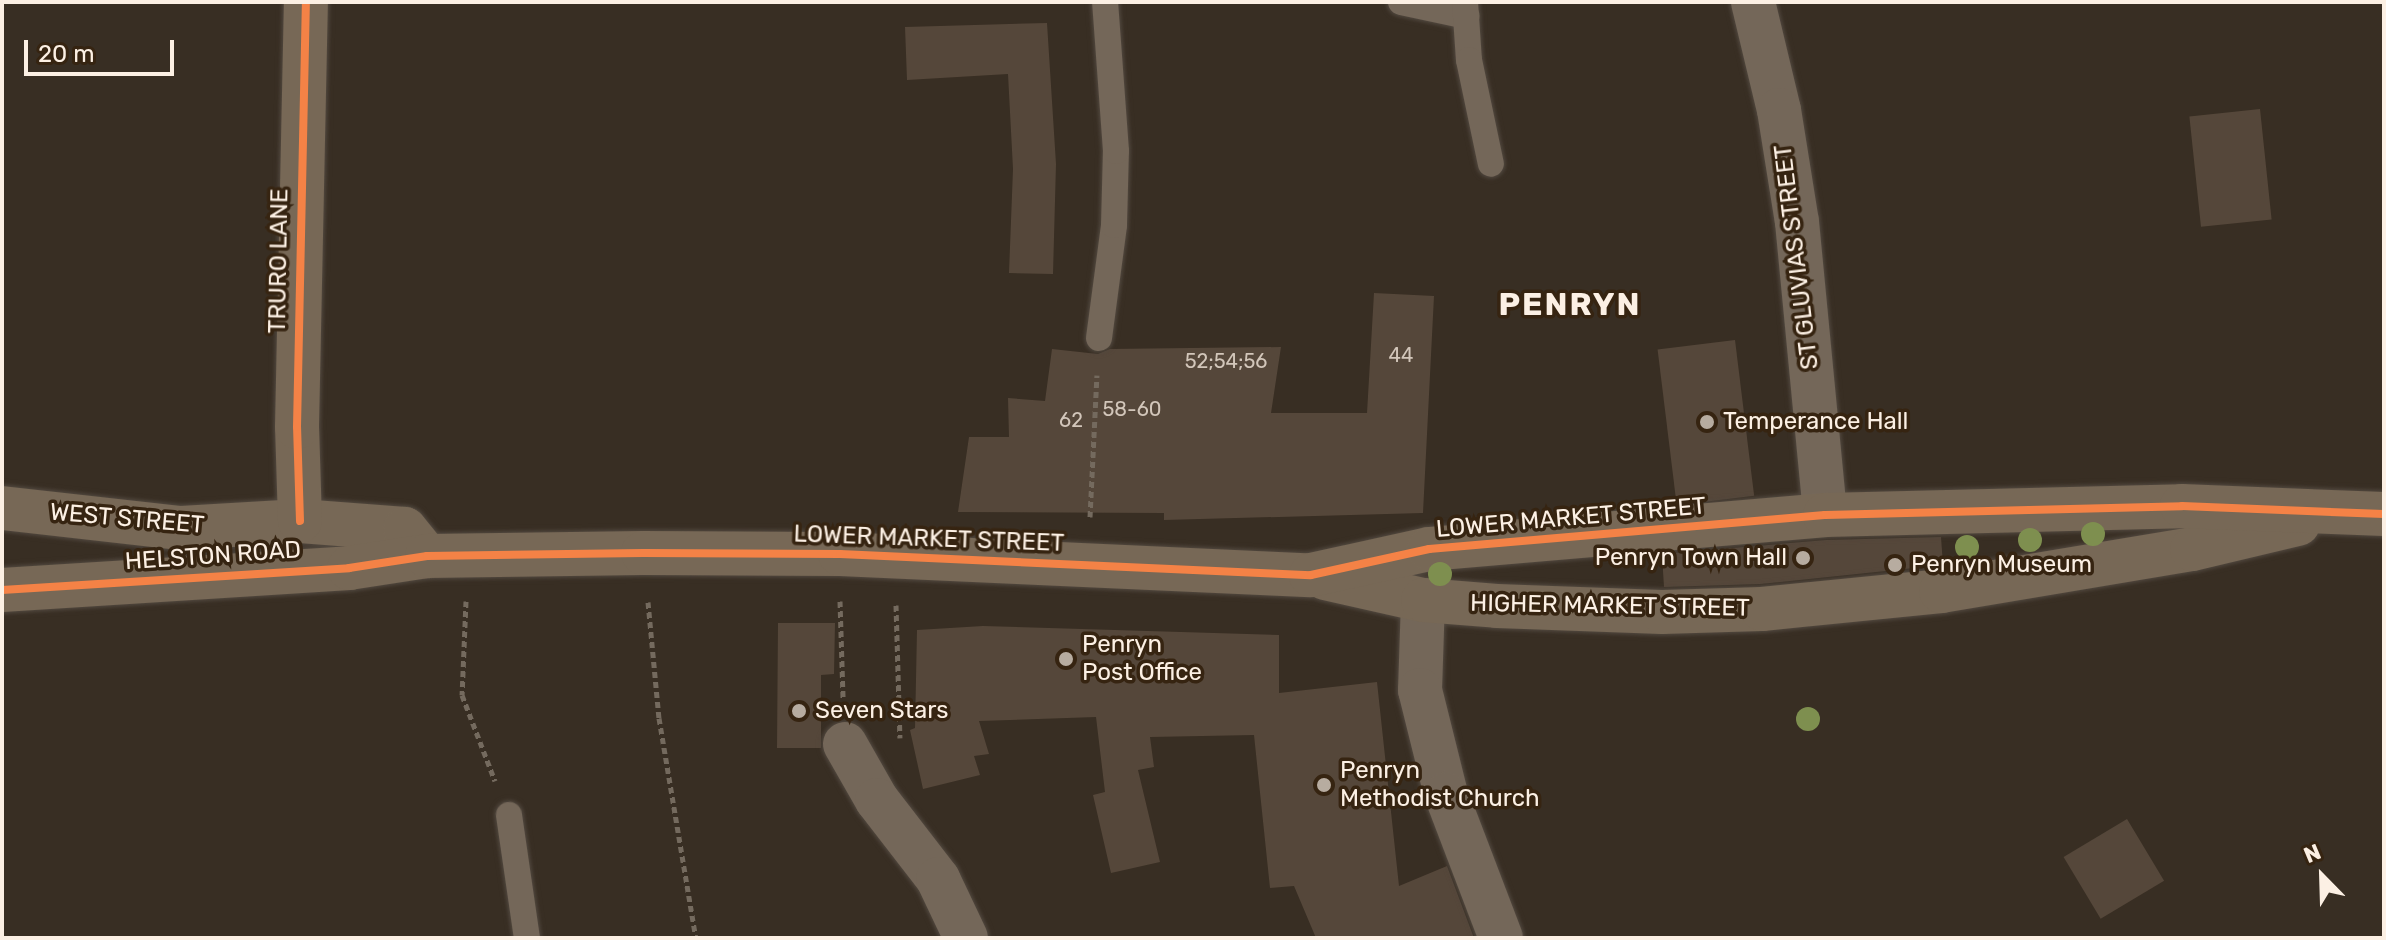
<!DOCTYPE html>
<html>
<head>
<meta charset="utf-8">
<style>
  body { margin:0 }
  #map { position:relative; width:2386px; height:940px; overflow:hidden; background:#382e23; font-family:Rubik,sans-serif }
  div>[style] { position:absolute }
  .building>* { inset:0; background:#55473a; transform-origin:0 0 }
  .path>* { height:5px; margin-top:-2.5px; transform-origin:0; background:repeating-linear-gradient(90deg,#746a5e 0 6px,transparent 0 10px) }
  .roads { filter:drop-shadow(0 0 2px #524940) drop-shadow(0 0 2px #524940) }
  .lane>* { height:26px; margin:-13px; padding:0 13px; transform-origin:13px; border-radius:13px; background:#746759 }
  .street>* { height:44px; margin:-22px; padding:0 22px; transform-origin:22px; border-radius:22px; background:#746759 }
  .secondary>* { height:44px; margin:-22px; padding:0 22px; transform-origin:22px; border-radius:22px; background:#776856 }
  .cycleway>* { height:8px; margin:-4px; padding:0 4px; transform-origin:4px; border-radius:4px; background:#f48246 }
  .trees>* { width:24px; height:24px; margin:-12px; border-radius:50%; background:#7e8f4f }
  .dots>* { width:22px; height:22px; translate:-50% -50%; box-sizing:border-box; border:4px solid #362411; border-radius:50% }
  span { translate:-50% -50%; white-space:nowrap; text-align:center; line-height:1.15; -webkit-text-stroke:7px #362411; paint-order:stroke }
  .number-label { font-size:20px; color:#d2c6ba }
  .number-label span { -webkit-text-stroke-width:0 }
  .street-label { font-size:24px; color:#fcf0e4 }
  .poi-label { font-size:24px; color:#fcf0e4 }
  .left { translate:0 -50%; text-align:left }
  .right { translate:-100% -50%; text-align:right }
  .district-label { font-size:32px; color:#fcf0e4; font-weight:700; letter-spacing:2px }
  .frame { position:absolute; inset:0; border:4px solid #fcf0e4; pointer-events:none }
  .north { position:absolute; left:2282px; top:836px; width:80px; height:80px; -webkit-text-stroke:6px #362411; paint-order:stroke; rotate:337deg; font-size:22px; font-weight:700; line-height:32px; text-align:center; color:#fcf0e4 }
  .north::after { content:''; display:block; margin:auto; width:28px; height:36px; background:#fcf0e4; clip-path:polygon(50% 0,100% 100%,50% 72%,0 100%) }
  .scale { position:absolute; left:24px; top:40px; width:150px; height:36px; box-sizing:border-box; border:4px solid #fcf0e4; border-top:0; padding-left:10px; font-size:24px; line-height:28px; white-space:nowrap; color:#fcf0e4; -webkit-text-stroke:6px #362411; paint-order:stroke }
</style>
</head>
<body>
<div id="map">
  <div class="building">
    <i style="clip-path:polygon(1047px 23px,1056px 164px,1053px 274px,1009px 273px,1013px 169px,1008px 74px,907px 80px,905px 27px)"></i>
    <i style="left:2260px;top:109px;width:111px;height:71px;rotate:84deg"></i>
    <i style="clip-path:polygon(1374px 293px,1434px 296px,1423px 513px,1164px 520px,1164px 513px,958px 512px,969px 437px,1009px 437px,1008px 398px,1045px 401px,1052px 349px,1098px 354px,1110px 349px,1281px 347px,1271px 413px,1367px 413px)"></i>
    <i style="left:1735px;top:340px;width:157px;height:78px;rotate:83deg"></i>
    <i style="clip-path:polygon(1941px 537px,1943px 565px,1760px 584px,1664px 587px,1662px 554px,1826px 540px)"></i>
    <i style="clip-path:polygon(778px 623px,835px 623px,834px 674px,821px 675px,821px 748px,777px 748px)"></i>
    <i style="clip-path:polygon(983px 626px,1279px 635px,1279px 693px,1377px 682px,1399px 886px,1447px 866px,1474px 938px,1316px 938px,1294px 886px,1270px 888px,1254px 735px,1150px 737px,1154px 767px,1138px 770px,1160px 862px,1111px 873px,1093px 795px,1105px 792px,1096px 717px,979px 721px,989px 754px,974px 756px,980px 775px,923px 789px,910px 730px,915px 728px,917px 630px)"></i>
    <i style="left:2127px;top:819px;width:72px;height:74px;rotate:59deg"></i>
  </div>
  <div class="path">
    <i style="left:1090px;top:517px;width:142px;rotate:-87.2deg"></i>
    <i style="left:466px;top:601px;width:94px;rotate:92.4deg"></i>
    <i style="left:462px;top:695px;width:92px;rotate:69deg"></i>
    <i style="left:840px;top:601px;width:98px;rotate:88.2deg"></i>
    <i style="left:648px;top:602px;width:117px;rotate:84.6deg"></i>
    <i style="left:659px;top:718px;width:223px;rotate:80.5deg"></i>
    <i style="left:896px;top:605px;width:133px;rotate:88.3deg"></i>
  </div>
  <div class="roads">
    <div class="lane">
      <i style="left:1401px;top:2px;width:67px;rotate:12deg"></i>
      <i style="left:1465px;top:2px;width:58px;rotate:86.1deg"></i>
      <i style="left:1469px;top:60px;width:106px;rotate:78.1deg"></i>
      <i style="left:1099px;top:338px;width:114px;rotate:-82.4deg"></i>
      <i style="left:1114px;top:225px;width:74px;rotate:-88.5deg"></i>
      <i style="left:1116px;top:151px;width:149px;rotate:-94.2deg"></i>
      <i style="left:509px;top:815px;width:124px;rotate:81.7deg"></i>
    </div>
    <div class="street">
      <i style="left:1753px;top:2px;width:111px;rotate:76.5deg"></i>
      <i style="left:1779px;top:110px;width:113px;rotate:80.9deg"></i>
      <i style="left:1797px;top:222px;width:294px;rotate:84.5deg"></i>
      <i style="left:1423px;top:600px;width:90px;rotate:91.9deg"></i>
      <i style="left:1420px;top:690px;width:107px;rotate:76deg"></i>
      <i style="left:1446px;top:794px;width:154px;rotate:69.1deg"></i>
      <i style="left:845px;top:744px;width:64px;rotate:60.3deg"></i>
      <i style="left:877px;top:800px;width:100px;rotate:52.3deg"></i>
      <i style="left:938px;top:879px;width:65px;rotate:64.6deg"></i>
    </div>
    <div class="secondary">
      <i style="left:2px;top:508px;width:180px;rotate:6.4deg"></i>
      <i style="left:181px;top:528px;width:119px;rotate:-3.4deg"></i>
      <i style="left:300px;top:521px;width:105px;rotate:4.4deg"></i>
      <i style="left:405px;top:529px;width:35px;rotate:51deg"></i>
      <i style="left:300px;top:521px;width:94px;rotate:-91.8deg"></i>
      <i style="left:297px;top:427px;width:425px;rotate:-88.8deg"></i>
      <i style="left:1325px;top:578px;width:100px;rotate:12.7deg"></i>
      <i style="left:1423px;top:600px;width:74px;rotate:4.6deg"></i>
      <i style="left:1497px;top:606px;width:165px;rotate:2.1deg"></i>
      <i style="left:1662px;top:612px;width:100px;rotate:-1.7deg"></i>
      <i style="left:1762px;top:609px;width:180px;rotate:-5.7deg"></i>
      <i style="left:1941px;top:591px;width:254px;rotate:-9.5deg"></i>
      <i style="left:2192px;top:549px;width:109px;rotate:-13.3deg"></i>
      <i style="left:2px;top:590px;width:348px;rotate:-3.6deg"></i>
      <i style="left:349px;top:568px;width:79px;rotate:-8.7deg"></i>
      <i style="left:427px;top:556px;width:216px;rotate:-0.8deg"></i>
      <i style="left:643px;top:553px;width:197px;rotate:0.3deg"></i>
      <i style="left:840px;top:554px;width:471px;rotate:2.6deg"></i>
      <i style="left:1311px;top:575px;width:121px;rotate:-12.4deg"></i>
      <i style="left:1429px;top:549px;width:397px;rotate:-4.9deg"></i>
      <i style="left:1825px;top:515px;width:357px;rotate:-1.4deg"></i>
      <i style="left:2182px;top:506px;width:202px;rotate:2.3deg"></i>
    </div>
  </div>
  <div class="cycleway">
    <i style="left:300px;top:521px;width:94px;rotate:-91.8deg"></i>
    <i style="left:297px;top:427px;width:425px;rotate:-88.8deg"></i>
    <i style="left:2px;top:590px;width:348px;rotate:-3.6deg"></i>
    <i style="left:349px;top:568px;width:79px;rotate:-8.7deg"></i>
    <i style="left:427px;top:556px;width:216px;rotate:-0.8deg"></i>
    <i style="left:643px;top:553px;width:197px;rotate:0.3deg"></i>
    <i style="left:840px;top:554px;width:471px;rotate:2.6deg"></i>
    <i style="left:1311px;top:575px;width:121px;rotate:-12.4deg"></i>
    <i style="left:1429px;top:549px;width:397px;rotate:-4.9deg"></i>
    <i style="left:1825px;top:515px;width:357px;rotate:-1.4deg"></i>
    <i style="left:2182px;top:506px;width:202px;rotate:2.3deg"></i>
  </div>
  <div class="trees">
    <i style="left:2093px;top:534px"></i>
    <i style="left:2030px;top:540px"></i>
    <i style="left:1967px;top:547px"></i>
    <i style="left:1440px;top:574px"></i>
    <i style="left:1808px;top:719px"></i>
  </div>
  <div class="dots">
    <i style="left:1707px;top:422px;background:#b7aca0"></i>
    <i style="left:1803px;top:558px;background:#b7aca0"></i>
    <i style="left:1895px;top:565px;background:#b7aca0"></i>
    <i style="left:1066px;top:659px;background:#b7aca0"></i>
    <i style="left:799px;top:711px;background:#b7aca0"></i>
    <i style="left:1324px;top:785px;background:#b7aca0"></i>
  </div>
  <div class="number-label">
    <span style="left:1401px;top:355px">44</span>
    <span style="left:1226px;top:361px">52;54;56</span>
    <span style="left:1132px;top:409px">58-60</span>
    <span style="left:1071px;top:420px">62</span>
  </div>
  <div class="street-label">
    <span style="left:1797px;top:257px;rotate:-97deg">ST GLUVIAS STREET</span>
    <span style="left:279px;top:261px;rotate:-89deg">TRURO LANE</span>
    <span style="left:1571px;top:518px;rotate:-5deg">LOWER MARKET STREET</span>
    <span style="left:127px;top:519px;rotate:5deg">WEST STREET</span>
    <span style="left:929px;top:539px;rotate:2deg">LOWER MARKET STREET</span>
    <span style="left:213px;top:556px;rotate:-4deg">HELSTON ROAD</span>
    <span style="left:1610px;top:606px;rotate:1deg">HIGHER MARKET STREET</span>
  </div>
  <div class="poi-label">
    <span class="left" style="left:1723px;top:422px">Temperance Hall</span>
    <span class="right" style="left:1787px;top:558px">Penryn Town Hall</span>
    <span class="left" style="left:1911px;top:565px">Penryn Museum</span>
    <span class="left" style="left:1082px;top:659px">Penryn<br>Post Office</span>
    <span class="left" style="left:815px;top:711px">Seven Stars</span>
    <span class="left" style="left:1340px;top:785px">Penryn<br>Methodist Church</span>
  </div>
  <div class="district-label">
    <span style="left:1570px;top:304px">PENRYN</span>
  </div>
  <div class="frame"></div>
  <div class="north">N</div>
  <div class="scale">20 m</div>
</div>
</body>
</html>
